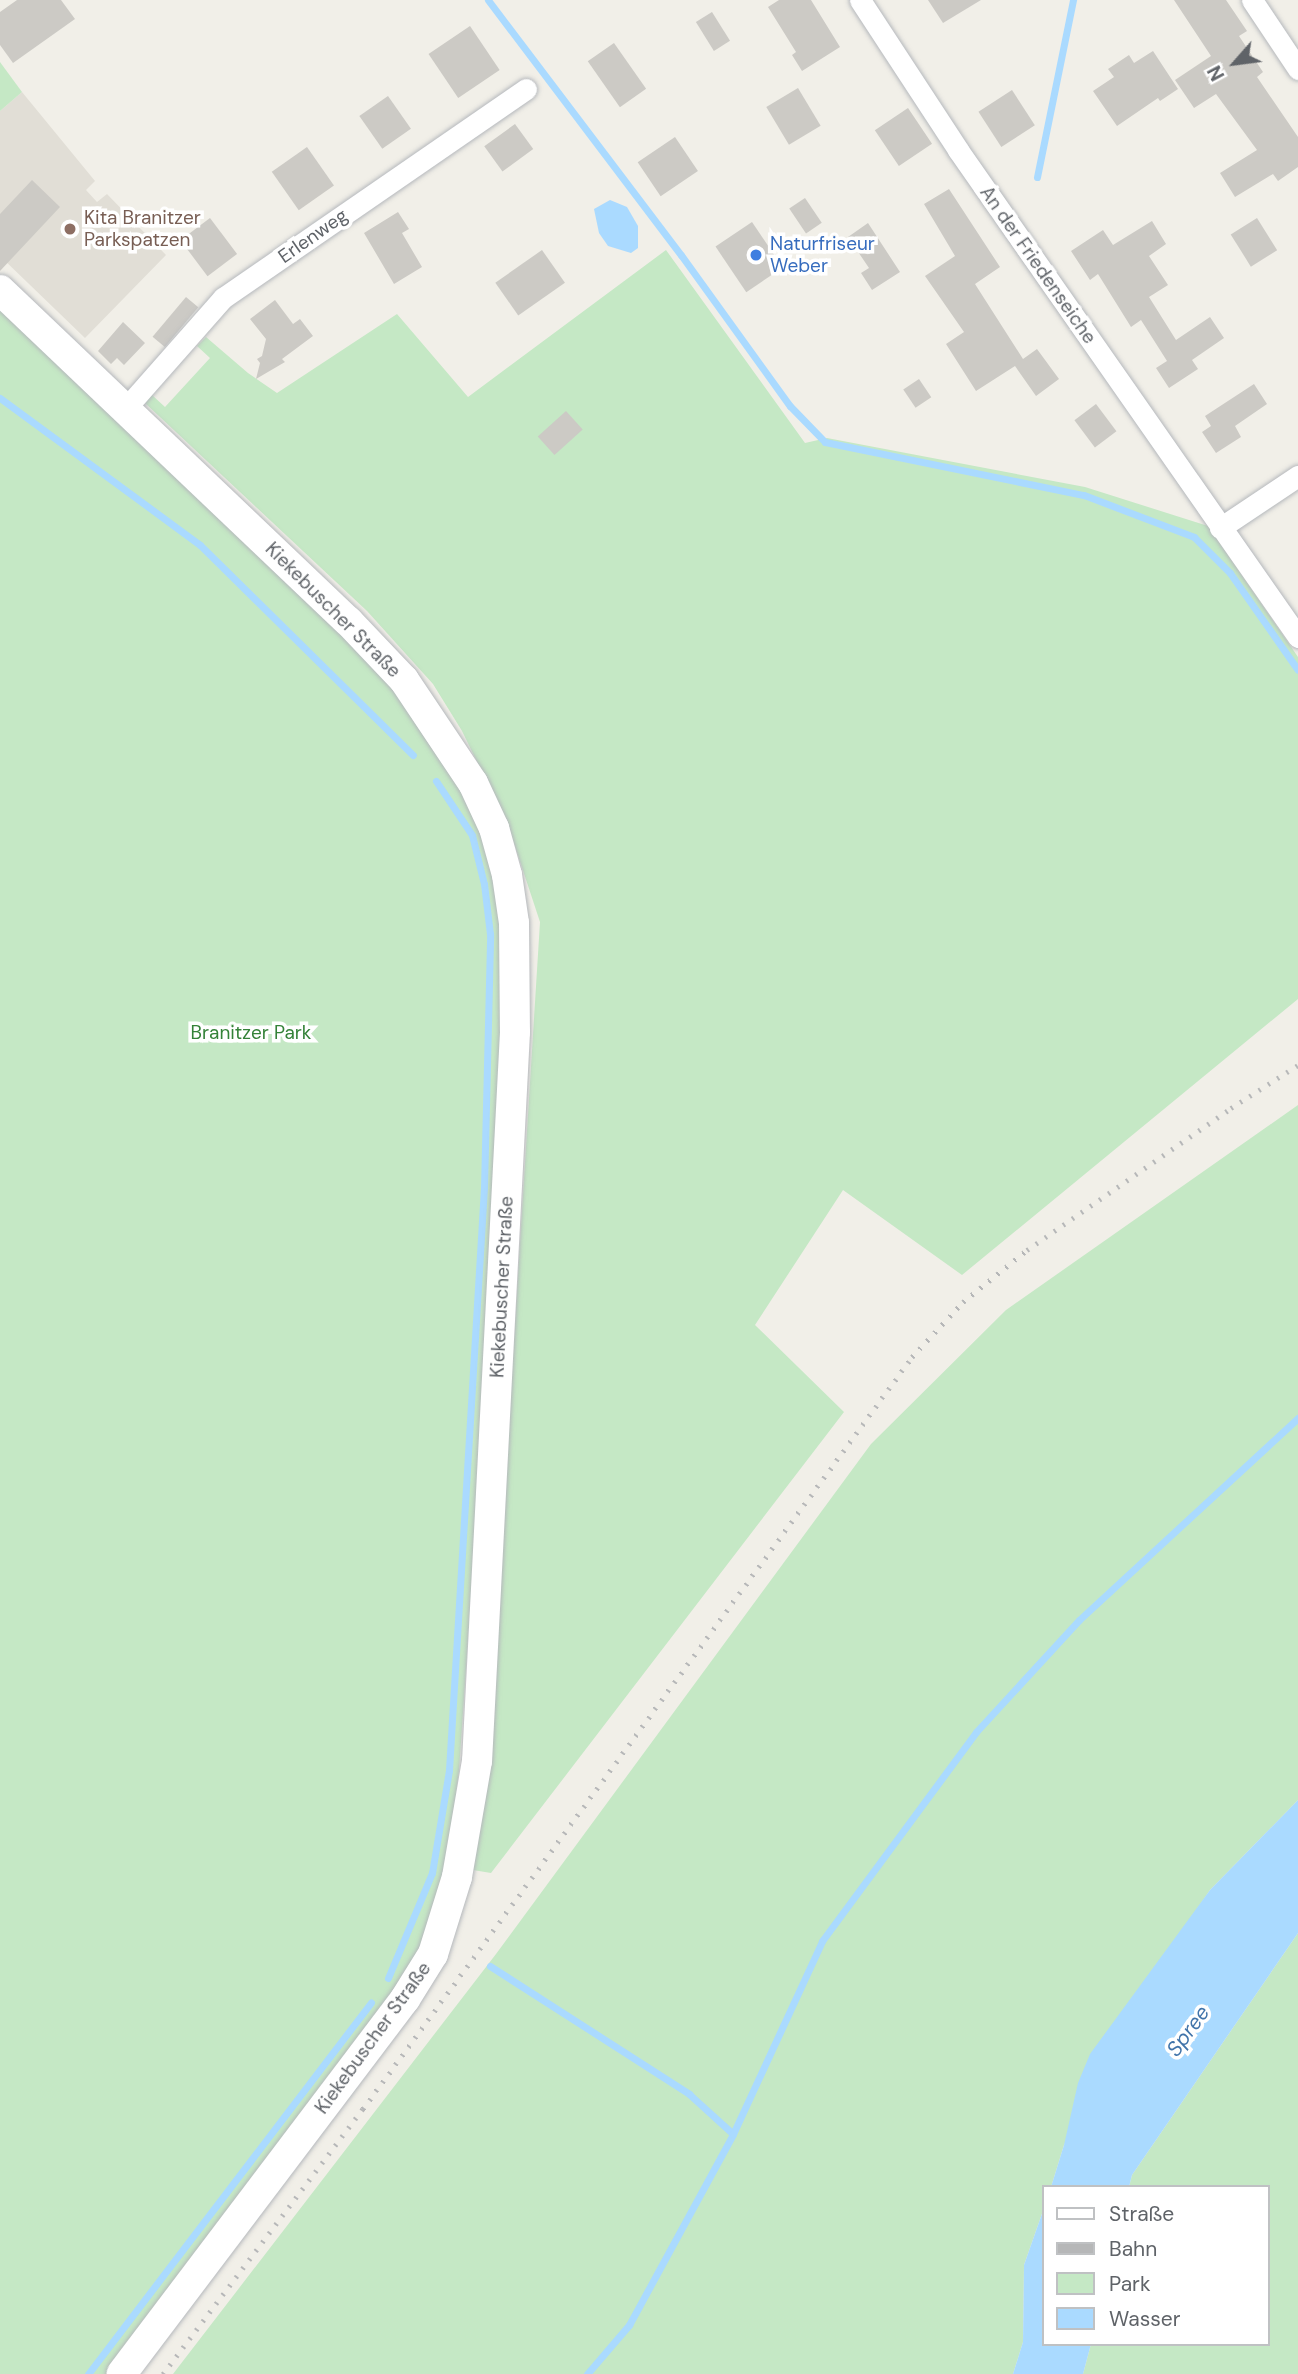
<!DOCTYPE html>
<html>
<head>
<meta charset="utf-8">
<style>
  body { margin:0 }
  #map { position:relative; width:1298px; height:2374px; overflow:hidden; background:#f1efe8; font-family:"DM Sans",sans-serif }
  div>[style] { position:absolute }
  .education>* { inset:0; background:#e1ded6 }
  .green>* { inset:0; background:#c5e8c5 }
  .water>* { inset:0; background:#aadaff }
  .stream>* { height:7px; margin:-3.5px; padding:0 3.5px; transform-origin:3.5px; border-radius:3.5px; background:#aadaff }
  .building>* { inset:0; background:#cccac5; transform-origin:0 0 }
  .roads { filter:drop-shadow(0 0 2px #b5b8bc) drop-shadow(0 0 2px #b5b8bc) }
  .street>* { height:21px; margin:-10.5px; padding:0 10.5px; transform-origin:10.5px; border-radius:10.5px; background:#fff }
  .secondary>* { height:30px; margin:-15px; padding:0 15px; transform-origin:15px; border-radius:15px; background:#fff }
  .rail>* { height:5px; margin-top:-2.5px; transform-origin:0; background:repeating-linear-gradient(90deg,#b6b7b8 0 2px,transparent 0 11px) }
  .dots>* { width:19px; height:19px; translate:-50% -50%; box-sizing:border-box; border:4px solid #fff; border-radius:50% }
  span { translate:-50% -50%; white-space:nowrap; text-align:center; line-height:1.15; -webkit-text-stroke:7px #fff; paint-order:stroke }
  .education-label { font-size:19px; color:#785e54 }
  .left { translate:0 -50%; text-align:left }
  .street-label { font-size:19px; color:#5f6368 }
  .shop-label { font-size:19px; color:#366cbe }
  .park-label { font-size:19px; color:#348238 }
  .water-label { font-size:21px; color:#4174aa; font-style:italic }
  .legend { position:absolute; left:1042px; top:2185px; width:228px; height:161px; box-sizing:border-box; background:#fff; border:2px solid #bfc1c3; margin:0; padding:9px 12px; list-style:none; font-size:21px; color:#5f6368 }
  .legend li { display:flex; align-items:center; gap:14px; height:35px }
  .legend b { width:35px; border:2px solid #bfc1c3 }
  .north { position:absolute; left:1200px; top:28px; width:70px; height:70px; -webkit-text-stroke:5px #fff; paint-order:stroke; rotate:242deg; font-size:19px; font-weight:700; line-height:28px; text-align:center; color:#5f6368 }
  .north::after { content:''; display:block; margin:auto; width:24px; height:32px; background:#5f6368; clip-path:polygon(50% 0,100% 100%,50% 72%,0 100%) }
</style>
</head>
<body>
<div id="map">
  <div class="education">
    <i style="clip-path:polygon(22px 92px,95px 181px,86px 190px,97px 202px,107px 194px,166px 255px,85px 338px,0 256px,0 111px)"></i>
  </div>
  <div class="green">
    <i style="clip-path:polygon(0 62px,22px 92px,0 111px)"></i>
    <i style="clip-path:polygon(666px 250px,805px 443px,827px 438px,1085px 487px,1208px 526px,1298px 657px,1298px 999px,962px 1275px,843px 1190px,755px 1325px,844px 1412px,491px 1873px,473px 1870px,486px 1789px,540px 922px,508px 825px,462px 731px,433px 684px,367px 611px,145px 403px,152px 395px,165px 407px,210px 358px,197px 346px,206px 337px,248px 373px,277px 393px,397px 314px,468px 397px)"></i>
    <i style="clip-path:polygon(0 302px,338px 627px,393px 688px,443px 755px,481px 832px,505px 928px,504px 1057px,478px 1494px,459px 1771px,445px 1877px,421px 1944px,398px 1989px,107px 2374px,0 2374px)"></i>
    <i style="clip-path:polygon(1298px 1105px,1298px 1800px,1210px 1890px,1177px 1938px,1064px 2145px,1051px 2187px,1044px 2187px,1044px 2208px,1024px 2265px,1023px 2342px,1013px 2374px,173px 2374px,496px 1954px,871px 1444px,1006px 1310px)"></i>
    <i style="clip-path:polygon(1298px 1933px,1298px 2374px,1083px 2374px,1091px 2344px,1268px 2344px,1268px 2187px,1129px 2187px,1132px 2175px)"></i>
  </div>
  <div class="water">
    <i style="clip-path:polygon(610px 200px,627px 207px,638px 226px,638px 248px,631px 253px,608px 246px,599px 233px,594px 209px)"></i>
    <i style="clip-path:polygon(1298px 1800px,1298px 1933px,1132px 2175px,1129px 2187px,1051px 2187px,1064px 2145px,1078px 2083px,1090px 2054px,1210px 1890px)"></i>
    <i style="clip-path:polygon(1044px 2208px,1044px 2344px,1091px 2344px,1083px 2374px,1013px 2374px,1023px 2342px,1024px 2265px)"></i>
  </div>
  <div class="stream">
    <i style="left:488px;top:0;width:320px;rotate:52.9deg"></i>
    <i style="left:681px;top:255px;width:186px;rotate:54.2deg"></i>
    <i style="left:790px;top:406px;width:50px;rotate:45.8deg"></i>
    <i style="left:825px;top:442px;width:264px;rotate:11.6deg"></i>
    <i style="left:1084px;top:495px;width:118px;rotate:20.9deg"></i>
    <i style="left:1194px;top:537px;width:51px;rotate:45deg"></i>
    <i style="left:1230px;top:573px;width:118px;rotate:55deg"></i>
    <i style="left:1037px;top:177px;width:181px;rotate:-78.5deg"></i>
    <i style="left:0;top:398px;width:248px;rotate:36.3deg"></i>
    <i style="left:200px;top:545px;width:299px;rotate:44.6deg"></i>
    <i style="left:490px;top:1966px;width:237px;rotate:32.7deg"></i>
    <i style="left:689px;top:2094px;width:59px;rotate:42.3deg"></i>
    <i style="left:388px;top:1978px;width:114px;rotate:-67.3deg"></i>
    <i style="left:432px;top:1873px;width:104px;rotate:-80.6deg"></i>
    <i style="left:449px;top:1770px;width:583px;rotate:-86.56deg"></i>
    <i style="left:484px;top:1188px;width:254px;rotate:-88.6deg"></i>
    <i style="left:490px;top:934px;width:50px;rotate:-96.8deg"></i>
    <i style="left:484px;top:884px;width:50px;rotate:-103.8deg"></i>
    <i style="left:472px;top:835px;width:65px;rotate:-123.7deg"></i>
    <i style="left:88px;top:2374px;width:467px;rotate:-52.7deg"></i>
    <i style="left:587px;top:2374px;width:65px;rotate:-49.4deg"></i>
    <i style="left:629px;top:2325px;width:217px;rotate:-61.4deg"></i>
    <i style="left:733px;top:2134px;width:213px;rotate:-65.2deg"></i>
    <i style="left:822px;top:1941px;width:260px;rotate:-53.6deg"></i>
    <i style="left:976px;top:1732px;width:152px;rotate:-47.4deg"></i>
    <i style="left:1079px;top:1620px;width:298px;rotate:-42.7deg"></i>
  </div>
  <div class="building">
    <i style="clip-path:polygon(17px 0,61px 0,75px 19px,13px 63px,0 45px,0 12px)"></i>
    <i style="clip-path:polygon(779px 0,811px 0,840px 47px,802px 71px,792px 55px,796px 52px,768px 7px)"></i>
    <i style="clip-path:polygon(928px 0,981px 0,943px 23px)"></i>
    <i style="clip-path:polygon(1174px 0,1226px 0,1247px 31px,1239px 36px,1263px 72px,1257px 77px,1298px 137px,1298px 167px,1278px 181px,1273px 174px,1235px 197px,1220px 173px,1257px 150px,1216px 94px,1194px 108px,1175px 80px,1211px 56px)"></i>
    <i style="left:712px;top:12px;width:34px;height:19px;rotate:58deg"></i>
    <i style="left:470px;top:26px;width:53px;height:50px;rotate:56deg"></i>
    <i style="left:614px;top:43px;width:56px;height:32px;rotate:55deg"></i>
    <i style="clip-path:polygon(1153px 51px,1178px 89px,1160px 101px,1158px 98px,1117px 126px,1093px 91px,1114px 77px,1108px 69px,1129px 55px,1134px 63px)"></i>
    <i style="left:798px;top:88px;width:44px;height:37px;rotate:59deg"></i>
    <i style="left:1012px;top:90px;width:42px;height:40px;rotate:57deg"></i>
    <i style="left:388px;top:96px;width:40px;height:35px;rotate:55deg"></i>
    <i style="left:908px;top:108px;width:43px;height:40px;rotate:56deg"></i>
    <i style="left:515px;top:124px;width:31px;height:38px;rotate:54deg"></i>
    <i style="left:675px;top:137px;width:41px;height:45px;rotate:56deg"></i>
    <i style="left:307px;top:147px;width:47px;height:43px;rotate:55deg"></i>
    <i style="clip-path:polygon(32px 180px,60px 207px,0 271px,0 214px)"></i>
    <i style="clip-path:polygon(949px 189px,1000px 267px,975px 284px,1023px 359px,1037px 349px,1059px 379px,1036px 396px,1015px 366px,976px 391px,946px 344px,964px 332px,925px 276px,955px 256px,924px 204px)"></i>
    <i style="left:805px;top:198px;width:30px;height:19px;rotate:56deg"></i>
    <i style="clip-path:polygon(398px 212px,409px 229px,402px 233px,422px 267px,394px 284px,364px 233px)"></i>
    <i style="left:210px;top:218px;width:45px;height:37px;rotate:53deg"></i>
    <i style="left:1257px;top:218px;width:38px;height:31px;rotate:58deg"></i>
    <i style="clip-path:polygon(1152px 221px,1166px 244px,1149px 256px,1168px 285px,1149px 297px,1176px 340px,1210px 317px,1224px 338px,1192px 360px,1198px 369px,1169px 388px,1156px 368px,1167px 361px,1141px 320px,1131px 327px,1098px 274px,1090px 280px,1071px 251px,1103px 230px,1113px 245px)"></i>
    <i style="left:752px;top:222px;width:55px;height:44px;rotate:56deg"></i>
    <i style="clip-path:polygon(868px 223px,900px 272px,872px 290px,861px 273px,869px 268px,848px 237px)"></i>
    <i style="left:542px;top:250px;width:40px;height:57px;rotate:55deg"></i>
    <i style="left:186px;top:297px;width:16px;height:52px;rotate:40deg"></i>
    <i style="clip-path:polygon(275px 300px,293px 324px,300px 319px,313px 336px,282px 359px,285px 362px,256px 379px,260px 363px,257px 359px,262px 356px,266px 339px,250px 319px)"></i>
    <i style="clip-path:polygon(123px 322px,145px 343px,124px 365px,117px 358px,111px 364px,98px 351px)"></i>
    <i style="left:919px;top:379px;width:22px;height:19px;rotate:56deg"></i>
    <i style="clip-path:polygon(1254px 384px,1267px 404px,1235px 426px,1241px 437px,1216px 453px,1202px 432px,1211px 426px,1205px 416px)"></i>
    <i style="left:1096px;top:404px;width:34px;height:27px;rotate:53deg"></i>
    <i style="left:566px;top:411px;width:25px;height:38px;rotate:48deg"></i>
  </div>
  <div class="roads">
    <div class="street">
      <i style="left:860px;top:0;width:179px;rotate:56.8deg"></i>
      <i style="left:958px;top:150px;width:594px;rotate:55.08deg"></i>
      <i style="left:1252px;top:0;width:83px;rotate:56.3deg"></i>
      <i style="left:125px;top:409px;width:148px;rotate:-48.6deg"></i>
      <i style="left:223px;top:298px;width:368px;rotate:-34.6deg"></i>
      <i style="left:1220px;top:528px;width:94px;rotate:-33.7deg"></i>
    </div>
    <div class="secondary">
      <i style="left:0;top:290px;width:480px;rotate:43.6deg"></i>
      <i style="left:348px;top:621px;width:81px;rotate:46.5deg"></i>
      <i style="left:404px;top:680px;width:124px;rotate:56.2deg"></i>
      <i style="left:473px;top:783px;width:50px;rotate:65deg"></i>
      <i style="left:494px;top:828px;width:49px;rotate:74.5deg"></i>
      <i style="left:507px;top:875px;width:49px;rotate:81.7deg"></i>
      <i style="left:514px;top:923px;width:109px;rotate:89.5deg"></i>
      <i style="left:515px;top:1032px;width:730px;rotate:92.98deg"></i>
      <i style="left:477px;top:1761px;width:118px;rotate:99.8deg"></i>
      <i style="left:457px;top:1877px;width:81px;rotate:107.3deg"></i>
      <i style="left:433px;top:1954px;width:53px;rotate:121.9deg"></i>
      <i style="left:405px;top:1999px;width:470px;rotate:127.1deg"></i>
    </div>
  </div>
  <div class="rail">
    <i style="left:163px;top:2374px;width:332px;rotate:-53deg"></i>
    <i style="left:363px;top:2109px;width:931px;rotate:-53.87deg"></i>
    <i style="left:912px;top:1357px;width:75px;rotate:-47.2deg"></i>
    <i style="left:963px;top:1302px;width:82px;rotate:-39.1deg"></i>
    <i style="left:1027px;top:1250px;width:249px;rotate:-34.8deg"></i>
    <i style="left:1231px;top:1108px;width:80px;rotate:-32.7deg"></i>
  </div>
  <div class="dots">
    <i style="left:70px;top:229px;background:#8d6e63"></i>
    <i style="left:756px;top:255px;background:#3f7fe0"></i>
  </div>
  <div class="education-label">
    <span class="left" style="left:84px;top:229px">Kita Branitzer<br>Parkspatzen</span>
  </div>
  <div class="street-label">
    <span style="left:313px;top:236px;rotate:-35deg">Erlenweg</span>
    <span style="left:1038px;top:265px;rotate:55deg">An der Friedenseiche</span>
    <span style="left:333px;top:610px;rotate:45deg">Kiekebuscher Straße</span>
    <span style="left:502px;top:1287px;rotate:-87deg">Kiekebuscher Straße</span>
    <span style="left:373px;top:2038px;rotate:-54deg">Kiekebuscher Straße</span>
  </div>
  <div class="shop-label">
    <span class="left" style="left:770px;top:255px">Naturfriseur<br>Weber</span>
  </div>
  <div class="park-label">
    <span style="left:251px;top:1033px">Branitzer Park</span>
  </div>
  <div class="water-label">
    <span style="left:1188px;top:2031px;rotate:-54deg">Spree</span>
  </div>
  <ul class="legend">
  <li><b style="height:9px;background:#fff"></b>Straße</li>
  <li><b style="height:9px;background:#b6b7b8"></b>Bahn</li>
  <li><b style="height:19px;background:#c5e8c5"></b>Park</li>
  <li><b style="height:19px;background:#aadaff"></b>Wasser</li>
  </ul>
  <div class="north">N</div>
</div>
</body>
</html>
